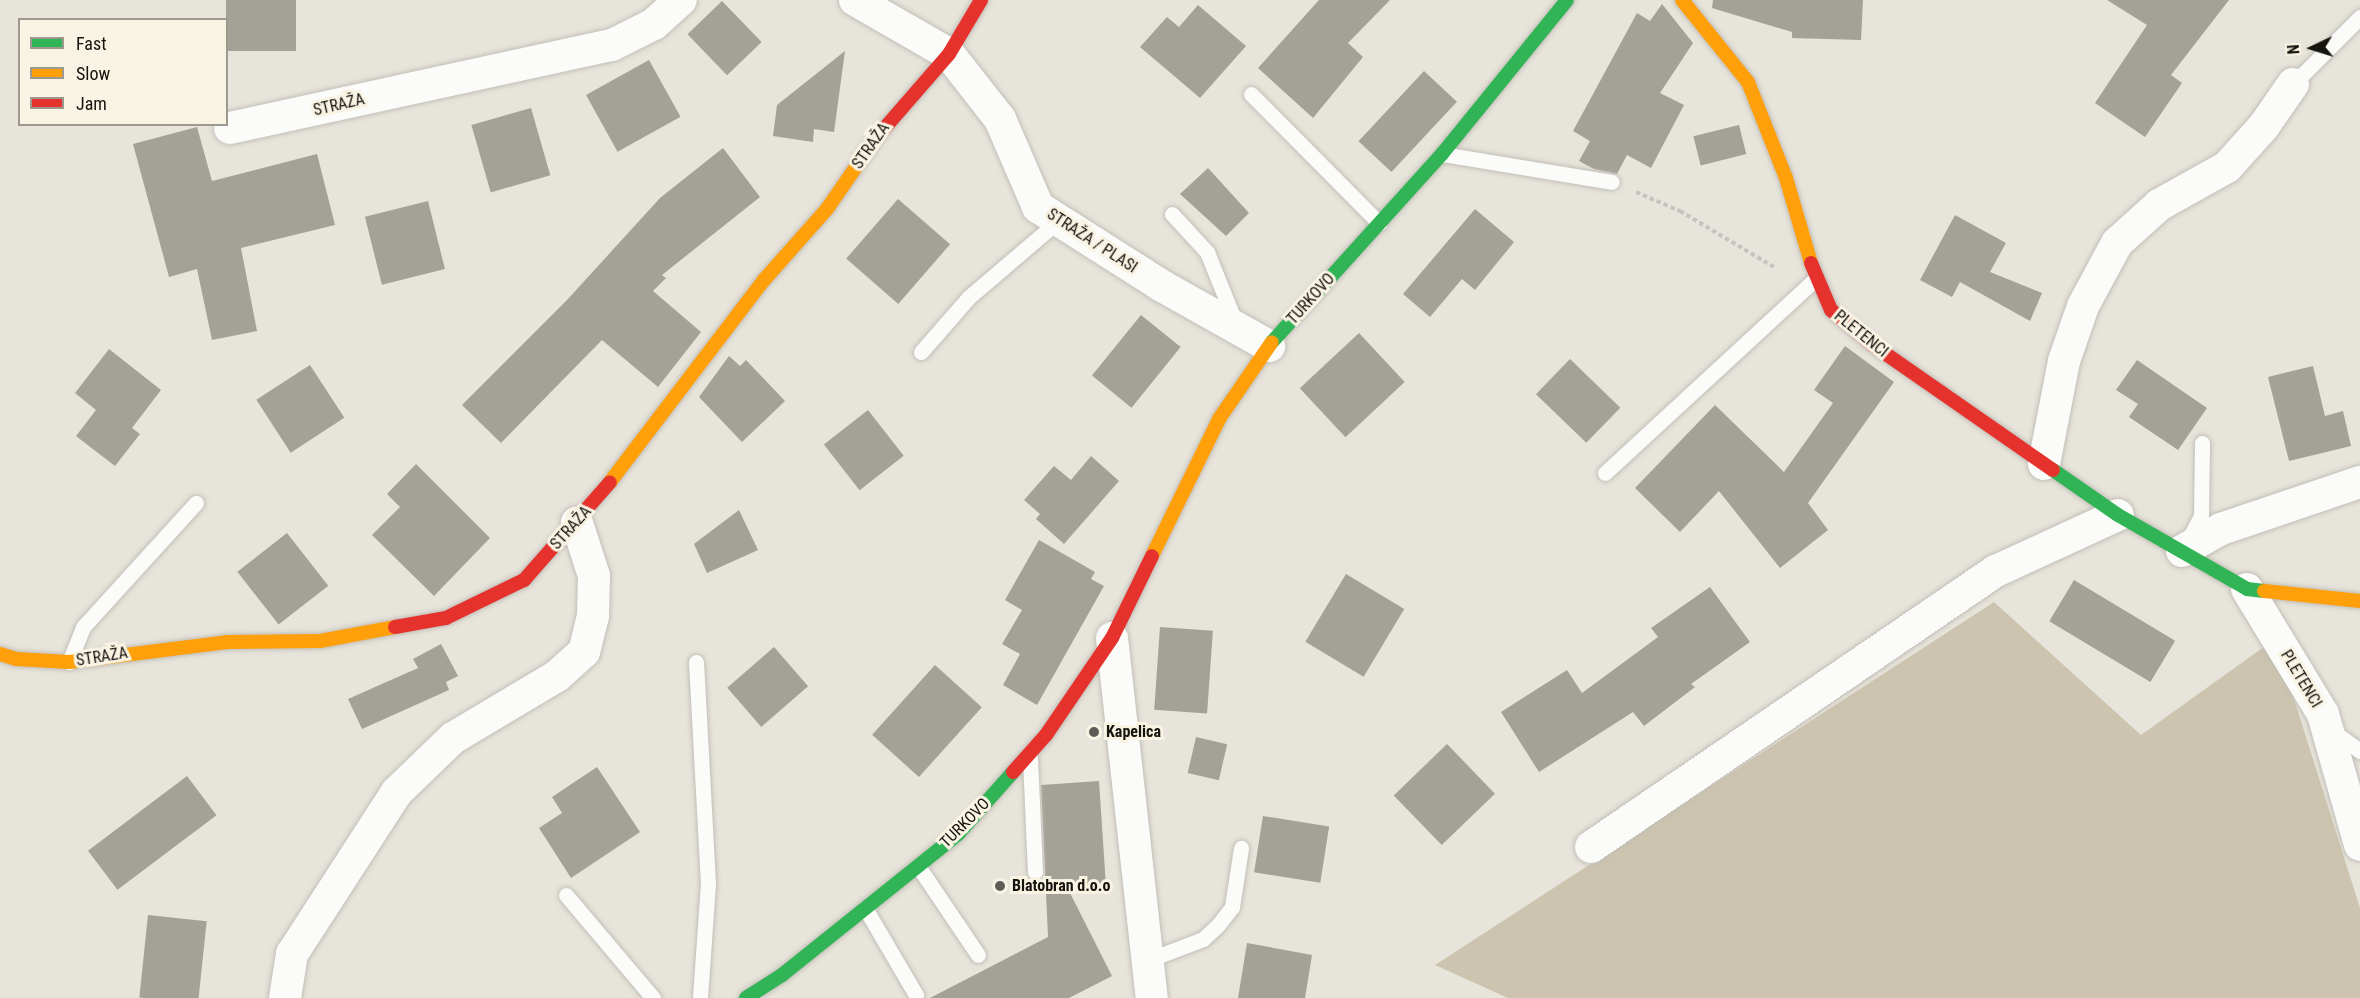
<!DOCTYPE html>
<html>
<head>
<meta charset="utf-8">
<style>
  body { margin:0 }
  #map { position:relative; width:2360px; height:998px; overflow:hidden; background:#e7e4db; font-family:"Roboto Condensed",sans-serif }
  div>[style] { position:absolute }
  .forest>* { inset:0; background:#ccc4ae }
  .building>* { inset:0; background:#a4a197; transform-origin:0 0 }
  .path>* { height:4px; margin-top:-2px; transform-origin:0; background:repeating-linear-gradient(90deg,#c4c4c1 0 4.5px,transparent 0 7.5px) }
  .roads { filter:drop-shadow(0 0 2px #c2bfb8) drop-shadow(0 0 2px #c2bfb8) }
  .lane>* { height:15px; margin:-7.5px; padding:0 7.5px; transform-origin:7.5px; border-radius:7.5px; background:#fbfbfa }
  .street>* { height:32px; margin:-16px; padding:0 16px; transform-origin:16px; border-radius:16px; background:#fbfbfa }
  .fast>* { height:14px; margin:-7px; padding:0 7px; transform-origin:7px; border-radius:7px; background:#30b455 }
  .slow>* { height:14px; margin:-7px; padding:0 7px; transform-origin:7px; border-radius:7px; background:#ff9f0a }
  .jam>* { height:14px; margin:-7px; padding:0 7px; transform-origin:7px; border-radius:7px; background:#e5322d }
  .dots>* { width:16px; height:16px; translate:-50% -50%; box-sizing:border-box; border:3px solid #f9f3e3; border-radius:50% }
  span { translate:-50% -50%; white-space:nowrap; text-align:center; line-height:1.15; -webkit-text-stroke:6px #f9f3e3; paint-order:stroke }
  .street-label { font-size:16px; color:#15130e }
  .poi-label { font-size:16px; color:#15130e; font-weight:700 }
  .left { translate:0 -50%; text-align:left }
  .legend { position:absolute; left:18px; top:18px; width:210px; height:108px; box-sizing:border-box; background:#f9f3e3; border:2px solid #9e998e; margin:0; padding:8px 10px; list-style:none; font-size:18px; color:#15130e }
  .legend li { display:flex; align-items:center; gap:12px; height:30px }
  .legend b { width:30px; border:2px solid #9e998e }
  .north { position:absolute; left:2282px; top:18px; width:60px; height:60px; -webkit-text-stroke:4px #f9f3e3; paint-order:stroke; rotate:266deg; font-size:16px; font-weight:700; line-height:24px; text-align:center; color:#15130e }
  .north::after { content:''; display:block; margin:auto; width:21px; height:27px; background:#15130e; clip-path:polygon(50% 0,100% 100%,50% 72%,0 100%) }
</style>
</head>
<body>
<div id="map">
  <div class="forest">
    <i style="clip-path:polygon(1994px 602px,2141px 735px,2275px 639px,2360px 908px,2360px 998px,1508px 998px,1435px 965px)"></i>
  </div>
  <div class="building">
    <i style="left:226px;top:0;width:70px;height:51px"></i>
    <i style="clip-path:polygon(1319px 0,1390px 0,1348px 43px,1363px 57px,1313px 118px,1258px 68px)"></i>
    <i style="clip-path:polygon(1713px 0,1863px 0,1861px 40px,1792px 38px,1792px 32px,1712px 8px)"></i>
    <i style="clip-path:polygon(2107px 0,2229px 0,2171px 75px,2182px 83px,2145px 137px,2095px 103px,2147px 25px)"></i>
    <i style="left:722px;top:1px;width:57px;height:48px;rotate:46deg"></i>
    <i style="clip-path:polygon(1662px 4px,1693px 43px,1660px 93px,1684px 105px,1651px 168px,1627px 155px,1617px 174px,1594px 169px,1579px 161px,1590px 141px,1573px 131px,1637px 13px,1650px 21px)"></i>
    <i style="clip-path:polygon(1198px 5px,1246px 46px,1200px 98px,1140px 47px,1167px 17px,1179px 27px)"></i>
    <i style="clip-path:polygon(845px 51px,834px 132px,814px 129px,813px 142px,773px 136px,777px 105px)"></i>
    <i style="left:649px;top:60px;width:65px;height:72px;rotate:61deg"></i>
    <i style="left:1424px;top:71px;width:45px;height:96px;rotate:43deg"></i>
    <i style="left:531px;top:108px;width:70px;height:62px;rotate:74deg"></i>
    <i style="left:1739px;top:125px;width:30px;height:47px;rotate:76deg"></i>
    <i style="clip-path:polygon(197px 127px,212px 181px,317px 154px,335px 225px,241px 248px,257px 331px,212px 340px,197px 269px,169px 277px,133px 144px)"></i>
    <i style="clip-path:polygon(723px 148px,760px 197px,662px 275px,666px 278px,653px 291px,701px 332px,658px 387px,602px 340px,501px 443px,462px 405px,568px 299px,660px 198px)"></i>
    <i style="clip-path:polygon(1208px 168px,1249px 213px,1226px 236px,1180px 194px)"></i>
    <i style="left:898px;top:199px;width:69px;height:79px;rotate:41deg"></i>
    <i style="left:428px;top:201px;width:70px;height:65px;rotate:76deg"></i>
    <i style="clip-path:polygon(1475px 209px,1514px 242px,1475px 290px,1462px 279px,1430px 317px,1403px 294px)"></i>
    <i style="clip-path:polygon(1955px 215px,2006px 243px,1990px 272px,2042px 293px,2030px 321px,1960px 282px,1952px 297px,1920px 280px)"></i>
    <i style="left:1141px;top:315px;width:51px;height:78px;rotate:39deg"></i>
    <i style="left:1359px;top:333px;width:67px;height:81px;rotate:47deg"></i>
    <i style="clip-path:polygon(1845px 346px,1894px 382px,1808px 503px,1828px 530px,1780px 568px,1719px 491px,1680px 532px,1635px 488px,1715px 405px,1784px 472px,1833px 403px,1814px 390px)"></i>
    <i style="clip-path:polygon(109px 349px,161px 390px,132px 428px,140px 434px,115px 466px,76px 436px,96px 410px,75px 393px)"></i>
    <i style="clip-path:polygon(729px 356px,740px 366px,746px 360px,785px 401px,742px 442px,699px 397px)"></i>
    <i style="left:1570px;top:359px;width:70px;height:49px;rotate:44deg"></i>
    <i style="clip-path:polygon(2137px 360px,2207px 408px,2178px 450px,2129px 417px,2138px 404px,2116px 390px)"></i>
    <i style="left:310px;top:365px;width:63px;height:64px;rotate:57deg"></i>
    <i style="clip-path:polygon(2313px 366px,2325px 416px,2343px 411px,2351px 446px,2289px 461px,2268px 377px)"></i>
    <i style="left:868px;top:410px;width:58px;height:56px;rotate:52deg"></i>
    <i style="clip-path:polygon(1091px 456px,1119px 481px,1064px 544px,1036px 519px,1040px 514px,1024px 500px,1054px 466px,1071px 480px)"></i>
    <i style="clip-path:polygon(416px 464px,490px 538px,434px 596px,372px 535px,400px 507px,387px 494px)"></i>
    <i style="clip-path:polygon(739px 510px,758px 550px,707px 573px,694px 544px)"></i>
    <i style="left:287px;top:533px;width:67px;height:63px;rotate:52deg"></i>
    <i style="clip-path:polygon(1039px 540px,1095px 572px,1091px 579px,1104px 586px,1037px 705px,1003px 685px,1020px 654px,1002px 644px,1022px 610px,1005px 600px)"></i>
    <i style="left:1346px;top:574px;width:68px;height:79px;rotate:31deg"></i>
    <i style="left:2074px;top:580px;width:118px;height:48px;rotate:31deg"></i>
    <i style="clip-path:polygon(1710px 587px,1750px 642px,1691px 684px,1695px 687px,1644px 726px,1633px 712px,1539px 772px,1501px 712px,1567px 670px,1582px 693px,1658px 637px,1651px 628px)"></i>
    <i style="left:1160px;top:627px;width:53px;height:83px;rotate:4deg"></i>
    <i style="clip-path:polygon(441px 644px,458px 676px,446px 682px,449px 690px,362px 729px,348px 699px,418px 668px,413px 659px)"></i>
    <i style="left:774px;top:647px;width:52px;height:62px;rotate:49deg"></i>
    <i style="left:935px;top:665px;width:63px;height:94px;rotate:42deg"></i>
    <i style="left:1196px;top:737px;width:32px;height:37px;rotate:13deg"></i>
    <i style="left:1447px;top:744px;width:69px;height:74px;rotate:46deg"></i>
    <i style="clip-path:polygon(597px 767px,640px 832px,571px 878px,539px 828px,562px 813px,552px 797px)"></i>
    <i style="left:187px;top:776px;width:49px;height:124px;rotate:53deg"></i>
    <i style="clip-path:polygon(1099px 781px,1106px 886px,1068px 889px,1112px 976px,1069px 998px,930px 998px,1048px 937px,1041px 785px)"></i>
    <i style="left:1263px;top:816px;width:67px;height:57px;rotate:9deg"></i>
    <i style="left:148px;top:915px;width:59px;height:83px;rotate:6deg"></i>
    <i style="clip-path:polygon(1247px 943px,1312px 955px,1305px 998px,1238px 998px)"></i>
  </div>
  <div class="path">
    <i style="left:1636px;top:192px;width:48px;rotate:23.4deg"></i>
    <i style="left:1680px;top:211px;width:109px;rotate:30.8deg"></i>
  </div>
  <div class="roads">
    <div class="lane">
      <i style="left:2293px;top:84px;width:95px;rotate:-45deg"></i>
      <i style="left:1251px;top:94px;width:182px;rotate:45.2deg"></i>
      <i style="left:1443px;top:154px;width:171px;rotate:9.4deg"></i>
      <i style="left:1172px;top:214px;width:52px;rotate:47.4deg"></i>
      <i style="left:1207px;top:252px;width:78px;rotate:68.1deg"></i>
      <i style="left:921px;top:352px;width:73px;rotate:-48.9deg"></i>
      <i style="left:969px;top:297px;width:118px;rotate:-40.5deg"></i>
      <i style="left:1605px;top:473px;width:286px;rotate:-42.7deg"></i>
      <i style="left:2188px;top:541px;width:28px;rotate:-63deg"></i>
      <i style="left:2201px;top:516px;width:73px;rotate:-89.2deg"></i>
      <i style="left:69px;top:662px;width:38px;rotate:-68deg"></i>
      <i style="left:83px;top:627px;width:168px;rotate:-47.7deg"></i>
      <i style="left:696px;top:662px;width:221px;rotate:86.9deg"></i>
      <i style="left:708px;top:883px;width:115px;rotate:94deg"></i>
      <i style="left:2331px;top:730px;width:36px;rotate:36deg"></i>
      <i style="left:1030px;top:758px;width:114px;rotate:87.5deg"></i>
      <i style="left:918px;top:866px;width:107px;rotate:56deg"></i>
      <i style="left:566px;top:895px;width:135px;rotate:49.8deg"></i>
      <i style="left:865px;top:908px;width:101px;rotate:59.6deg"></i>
      <i style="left:1148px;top:960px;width:59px;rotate:-20.9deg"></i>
      <i style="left:1203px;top:939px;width:21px;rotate:-43deg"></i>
      <i style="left:1218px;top:925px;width:23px;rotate:-52deg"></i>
      <i style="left:1232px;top:907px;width:60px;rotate:-81.3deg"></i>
    </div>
    <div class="street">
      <i style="left:855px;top:0;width:108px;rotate:29.9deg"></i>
      <i style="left:949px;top:54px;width:83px;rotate:51.9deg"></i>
      <i style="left:1000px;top:119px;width:96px;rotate:66.6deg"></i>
      <i style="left:1038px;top:207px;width:147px;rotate:32.5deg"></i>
      <i style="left:1162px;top:286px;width:123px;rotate:29.3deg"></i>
      <i style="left:230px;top:128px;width:391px;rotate:-12.3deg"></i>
      <i style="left:612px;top:45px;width:47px;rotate:-26.6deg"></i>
      <i style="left:654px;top:24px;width:36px;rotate:-42deg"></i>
      <i style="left:2044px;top:464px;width:105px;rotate:-79deg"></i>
      <i style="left:2064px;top:361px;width:58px;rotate:-70.9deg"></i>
      <i style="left:2083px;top:306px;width:72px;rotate:-61.6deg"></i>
      <i style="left:2117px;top:243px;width:57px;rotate:-42.1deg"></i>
      <i style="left:2159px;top:205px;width:78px;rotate:-29.2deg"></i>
      <i style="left:2227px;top:167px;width:55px;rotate:-47.9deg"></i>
      <i style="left:2264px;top:126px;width:51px;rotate:-55.4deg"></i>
      <i style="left:2182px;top:551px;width:45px;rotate:-29.4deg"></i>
      <i style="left:2221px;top:529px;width:147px;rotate:-18.7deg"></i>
      <i style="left:2247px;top:589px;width:146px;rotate:58.7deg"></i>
      <i style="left:2323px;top:714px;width:136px;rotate:74.2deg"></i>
      <i style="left:1112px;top:638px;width:362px;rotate:83.7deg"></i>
      <i style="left:1591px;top:847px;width:490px;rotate:-34.3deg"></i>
      <i style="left:1996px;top:571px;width:134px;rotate:-24.7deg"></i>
      <i style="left:285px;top:998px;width:45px;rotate:-81deg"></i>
      <i style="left:292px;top:954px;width:193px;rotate:-57.1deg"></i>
      <i style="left:397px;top:792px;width:78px;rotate:-44deg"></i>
      <i style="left:453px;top:738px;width:121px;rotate:-30.8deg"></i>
      <i style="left:557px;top:676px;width:36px;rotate:-42deg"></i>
      <i style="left:584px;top:652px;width:37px;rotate:-76deg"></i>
      <i style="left:593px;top:616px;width:40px;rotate:-88.6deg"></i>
      <i style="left:594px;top:576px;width:56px;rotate:-107.8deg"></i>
    </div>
    <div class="fast">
      <i style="left:1272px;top:342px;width:253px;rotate:-47.9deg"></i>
      <i style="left:1442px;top:154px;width:198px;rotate:-50.9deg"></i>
      <i style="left:2053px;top:470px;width:79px;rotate:34.7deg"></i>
      <i style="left:2118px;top:515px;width:149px;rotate:29.8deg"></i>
      <i style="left:2247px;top:589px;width:17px;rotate:7deg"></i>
      <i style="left:746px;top:998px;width:43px;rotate:-32.6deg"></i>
      <i style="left:782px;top:975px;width:226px;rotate:-38.7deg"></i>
      <i style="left:958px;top:834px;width:83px;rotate:-48.4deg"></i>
    </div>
    <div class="slow">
      <i style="left:1682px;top:0;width:105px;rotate:51.2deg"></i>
      <i style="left:1748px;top:82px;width:103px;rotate:68.4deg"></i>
      <i style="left:1786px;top:178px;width:89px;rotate:73.6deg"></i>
      <i style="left:610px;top:482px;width:254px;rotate:-52.7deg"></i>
      <i style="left:764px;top:280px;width:95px;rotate:-48.4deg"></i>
      <i style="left:827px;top:209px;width:86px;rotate:-55.4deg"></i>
      <i style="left:1152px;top:556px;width:153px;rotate:-63.9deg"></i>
      <i style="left:1219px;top:419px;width:93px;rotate:-55.5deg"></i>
      <i style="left:2264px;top:591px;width:97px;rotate:5.9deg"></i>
      <i style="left:0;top:654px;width:17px;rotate:17deg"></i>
      <i style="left:16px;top:659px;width:53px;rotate:3.2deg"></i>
      <i style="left:69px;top:662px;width:159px;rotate:-7.2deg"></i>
      <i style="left:227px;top:642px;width:93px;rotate:-0.6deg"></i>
      <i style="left:320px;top:641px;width:76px;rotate:-10.6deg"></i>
    </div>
    <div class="jam">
      <i style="left:876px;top:138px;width:111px;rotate:-49deg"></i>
      <i style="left:949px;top:54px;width:63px;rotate:-59.3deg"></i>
      <i style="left:1811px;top:263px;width:51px;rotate:66.9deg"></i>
      <i style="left:1831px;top:310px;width:55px;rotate:39.8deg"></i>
      <i style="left:1873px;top:345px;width:219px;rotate:34.8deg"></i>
      <i style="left:395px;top:627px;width:52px;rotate:-10deg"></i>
      <i style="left:446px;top:618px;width:87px;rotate:-26deg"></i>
      <i style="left:524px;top:580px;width:130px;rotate:-48.7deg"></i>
      <i style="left:1013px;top:772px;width:50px;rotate:-48.3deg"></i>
      <i style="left:1046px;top:735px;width:117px;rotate:-55.8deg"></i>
      <i style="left:1112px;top:638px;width:91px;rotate:-64deg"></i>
    </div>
  </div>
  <div class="dots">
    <i style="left:1094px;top:732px;background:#5e5c56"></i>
    <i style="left:1000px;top:886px;background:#5e5c56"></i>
  </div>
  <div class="street-label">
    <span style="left:339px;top:105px;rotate:-13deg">STRAŽA</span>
    <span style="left:871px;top:146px;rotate:-55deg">STRAŽA</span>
    <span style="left:1092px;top:241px;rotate:33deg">STRAŽA / PLASI</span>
    <span style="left:1311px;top:299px;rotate:-48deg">TURKOVO</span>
    <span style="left:1861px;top:334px;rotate:39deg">PLETENCI</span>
    <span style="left:571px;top:528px;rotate:-48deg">STRAŽA</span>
    <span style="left:102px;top:657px;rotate:-9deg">STRAŽA</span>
    <span style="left:2301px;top:679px;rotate:59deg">PLETENCI</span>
    <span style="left:965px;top:823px;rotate:-45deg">TURKOVO</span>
  </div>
  <div class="poi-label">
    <span class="left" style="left:1106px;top:732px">Kapelica</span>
    <span class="left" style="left:1012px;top:886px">Blatobran d.o.o</span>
  </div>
  <ul class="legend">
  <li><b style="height:8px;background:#30b455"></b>Fast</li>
  <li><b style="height:8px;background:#ff9f0a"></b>Slow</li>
  <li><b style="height:8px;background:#e5322d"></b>Jam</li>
  </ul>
  <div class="north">N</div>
</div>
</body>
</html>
